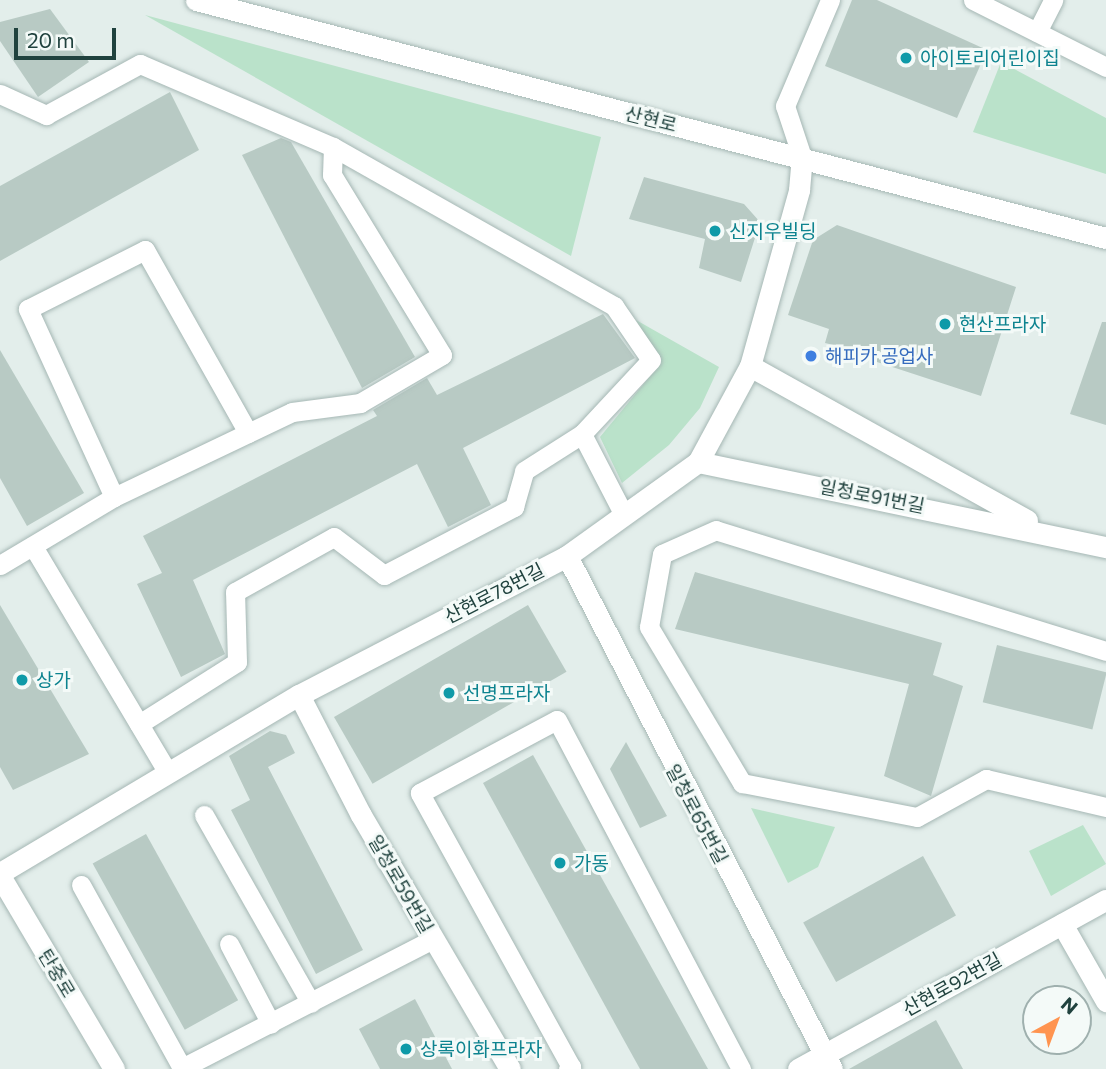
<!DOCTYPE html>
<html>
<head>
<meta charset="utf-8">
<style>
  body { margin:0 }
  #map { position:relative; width:1106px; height:1069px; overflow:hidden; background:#e3eeeb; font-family:Commissioner,"Noto Sans KR",sans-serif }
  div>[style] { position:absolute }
  .green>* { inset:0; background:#bae2ca }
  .building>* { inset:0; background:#b8cac4; transform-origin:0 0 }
  .roads { filter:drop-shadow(0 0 2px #a5b7b4) drop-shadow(0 0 2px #a5b7b4) }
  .service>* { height:19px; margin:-9.5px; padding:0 9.5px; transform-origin:9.5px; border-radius:9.5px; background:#fff }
  .minor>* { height:21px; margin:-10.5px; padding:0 10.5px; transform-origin:10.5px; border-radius:10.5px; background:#fff }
  .secondary>* { height:21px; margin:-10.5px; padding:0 10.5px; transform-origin:10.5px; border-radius:10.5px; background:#fff }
  .dots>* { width:19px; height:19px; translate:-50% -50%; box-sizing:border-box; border:4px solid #f4faf8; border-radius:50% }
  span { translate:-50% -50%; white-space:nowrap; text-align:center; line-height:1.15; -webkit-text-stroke:6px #f4faf8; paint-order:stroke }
  .culture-label { font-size:19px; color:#0d838f }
  .left { translate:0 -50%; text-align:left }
  .street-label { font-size:19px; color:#20423e }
  .shop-label { font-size:19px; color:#366cbe }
  .north { position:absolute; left:1022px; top:985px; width:70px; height:70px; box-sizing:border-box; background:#f4faf8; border:2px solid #9fb0ae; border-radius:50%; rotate:41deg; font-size:19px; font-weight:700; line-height:28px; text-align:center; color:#20423e }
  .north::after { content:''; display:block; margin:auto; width:24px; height:32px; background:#ff9450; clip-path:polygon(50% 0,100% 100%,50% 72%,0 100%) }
  .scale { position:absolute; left:14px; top:28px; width:102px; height:32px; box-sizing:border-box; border:4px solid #20423e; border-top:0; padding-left:9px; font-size:21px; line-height:24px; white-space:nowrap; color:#20423e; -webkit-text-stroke:5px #f4faf8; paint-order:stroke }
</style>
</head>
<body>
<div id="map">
  <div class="green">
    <i style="clip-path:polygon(145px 15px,601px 137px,571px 256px)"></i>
    <i style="clip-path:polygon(1001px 62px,1106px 118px,1106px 174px,973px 132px)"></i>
    <i style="clip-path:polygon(636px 320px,719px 367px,700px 408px,669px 445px,622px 483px,600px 437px,661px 363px)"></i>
    <i style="clip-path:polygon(751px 808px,835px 827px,818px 867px,788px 883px)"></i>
    <i style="clip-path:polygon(1083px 825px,1106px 864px,1051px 896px,1029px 851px)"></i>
  </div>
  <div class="building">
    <i style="clip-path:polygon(852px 0,877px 0,987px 50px,957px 118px,825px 66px)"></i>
    <i style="clip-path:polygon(50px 9px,89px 62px,38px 97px,0 41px,0 22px)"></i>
    <i style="clip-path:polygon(170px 92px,199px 150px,0 261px,0 186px)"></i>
    <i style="clip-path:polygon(281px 138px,291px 142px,415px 357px,362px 388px,242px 155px)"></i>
    <i style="clip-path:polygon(644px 177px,744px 204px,760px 222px,741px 282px,699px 268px,705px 239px,629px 219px)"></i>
    <i style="clip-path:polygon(837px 225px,1016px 287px,981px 396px,874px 361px,876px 355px,825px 343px,829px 329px,788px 315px,813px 240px)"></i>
    <i style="clip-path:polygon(603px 314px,635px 358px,463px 448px,491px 505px,448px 527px,417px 464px,193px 580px,225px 654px,181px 677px,137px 584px,162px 573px,143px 536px,377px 416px,373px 410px,427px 378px,437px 395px)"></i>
    <i style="clip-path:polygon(1102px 322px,1106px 322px,1106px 425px,1070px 414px)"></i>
    <i style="clip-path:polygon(0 350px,84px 493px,27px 526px,0 478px)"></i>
    <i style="clip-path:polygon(695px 572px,942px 643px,933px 675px,963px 686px,931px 796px,884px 776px,909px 684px,675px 629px)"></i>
    <i style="clip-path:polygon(0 605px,89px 754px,13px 790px,0 767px)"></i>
    <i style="left:528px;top:605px;width:77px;height:224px;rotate:60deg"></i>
    <i style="left:997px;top:645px;width:113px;height:59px;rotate:14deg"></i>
    <i style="clip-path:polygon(270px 731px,286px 735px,295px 753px,268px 767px,363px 950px,316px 974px,231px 810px,250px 800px,229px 756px)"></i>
    <i style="clip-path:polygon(626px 742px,667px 816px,640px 828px,610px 769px)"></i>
    <i style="clip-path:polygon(533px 755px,638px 943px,708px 1069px,640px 1069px,625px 1042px,483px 783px)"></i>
    <i style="left:146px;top:834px;width:190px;height:61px;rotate:61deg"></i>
    <i style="left:923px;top:856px;width:68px;height:137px;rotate:61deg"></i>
    <i style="clip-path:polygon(415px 999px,452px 1069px,380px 1069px,359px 1029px)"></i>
    <i style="clip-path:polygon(936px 1020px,963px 1069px,849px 1069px)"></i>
  </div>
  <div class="roads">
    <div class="service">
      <i style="left:973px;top:0;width:149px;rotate:26.7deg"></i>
      <i style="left:1037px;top:32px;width:36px;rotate:-63deg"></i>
      <i style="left:0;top:94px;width:51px;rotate:24.5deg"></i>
      <i style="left:46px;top:115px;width:107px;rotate:-28.5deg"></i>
      <i style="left:140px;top:64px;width:210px;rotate:23.3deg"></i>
      <i style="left:333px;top:147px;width:323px;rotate:29.5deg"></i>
      <i style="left:614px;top:306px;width:65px;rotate:55.6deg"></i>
      <i style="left:651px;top:360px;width:101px;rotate:133deg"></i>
      <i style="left:582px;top:434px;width:91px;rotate:62.6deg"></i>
      <i style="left:802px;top:157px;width:54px;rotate:-108.4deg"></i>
      <i style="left:785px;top:106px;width:115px;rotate:-67deg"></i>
      <i style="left:114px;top:497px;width:207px;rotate:-114.6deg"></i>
      <i style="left:28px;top:309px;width:131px;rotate:-26.8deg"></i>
      <i style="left:145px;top:250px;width:210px;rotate:60.6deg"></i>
      <i style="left:34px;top:548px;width:262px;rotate:59.2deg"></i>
      <i style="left:0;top:565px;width:133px;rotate:-30.8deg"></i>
      <i style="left:114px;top:497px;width:197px;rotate:-25.5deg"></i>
      <i style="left:292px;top:412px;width:69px;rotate:-7.5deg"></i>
      <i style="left:360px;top:403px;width:95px;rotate:-30.3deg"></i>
      <i style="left:442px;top:355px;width:211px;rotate:-121.4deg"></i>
      <i style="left:332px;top:175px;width:28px;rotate:-88deg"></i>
      <i style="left:1106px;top:651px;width:408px;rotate:-162.8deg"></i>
      <i style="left:716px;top:530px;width:59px;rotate:156deg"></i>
      <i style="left:662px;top:554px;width:74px;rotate:100.1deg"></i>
      <i style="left:649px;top:627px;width:182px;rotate:59.2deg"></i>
      <i style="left:742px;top:783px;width:178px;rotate:11deg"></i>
      <i style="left:917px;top:817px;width:79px;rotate:-28.8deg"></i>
      <i style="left:986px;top:779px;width:123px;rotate:13.1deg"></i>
      <i style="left:139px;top:724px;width:116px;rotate:-32.3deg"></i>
      <i style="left:237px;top:662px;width:70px;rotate:-91.6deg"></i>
      <i style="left:235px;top:592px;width:113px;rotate:-29.1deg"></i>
      <i style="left:334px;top:537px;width:63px;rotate:37.2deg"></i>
      <i style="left:384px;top:575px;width:147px;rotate:-27.6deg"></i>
      <i style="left:514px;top:507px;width:37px;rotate:-74deg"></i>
      <i style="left:524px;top:471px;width:69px;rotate:-32.5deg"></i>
      <i style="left:204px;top:815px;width:216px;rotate:60.4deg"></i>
      <i style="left:81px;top:885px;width:209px;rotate:61.1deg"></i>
      <i style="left:182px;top:1068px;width:282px;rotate:-27.2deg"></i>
      <i style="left:229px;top:944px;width:90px;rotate:62.3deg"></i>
      <i style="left:568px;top:1069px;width:4px;rotate:-34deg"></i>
      <i style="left:571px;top:1067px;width:313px;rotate:-118.9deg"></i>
      <i style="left:420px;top:793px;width:155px;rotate:-28.1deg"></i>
      <i style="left:557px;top:720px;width:395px;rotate:62.2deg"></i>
    </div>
    <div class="minor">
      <i style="left:750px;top:366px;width:317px;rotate:29.1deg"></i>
      <i style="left:698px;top:462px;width:417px;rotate:11.8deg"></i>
      <i style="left:567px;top:556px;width:577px;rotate:62.68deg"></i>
      <i style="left:299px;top:695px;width:135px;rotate:62.7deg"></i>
      <i style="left:361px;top:815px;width:294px;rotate:59.6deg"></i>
      <i style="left:0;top:873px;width:348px;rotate:-30.8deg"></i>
      <i style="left:299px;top:695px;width:302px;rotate:-27.4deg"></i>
      <i style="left:567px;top:556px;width:161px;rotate:-35.7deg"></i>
      <i style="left:698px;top:462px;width:109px;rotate:-61.6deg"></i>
      <i style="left:750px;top:366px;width:183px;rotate:-74.4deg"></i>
      <i style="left:799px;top:190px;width:33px;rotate:-85deg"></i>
      <i style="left:1062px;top:924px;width:89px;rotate:60.3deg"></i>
      <i style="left:798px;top:1069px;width:351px;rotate:-28.8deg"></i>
    </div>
    <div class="secondary">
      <i style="left:196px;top:0;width:941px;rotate:14.66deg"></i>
      <i style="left:0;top:876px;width:224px;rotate:59.4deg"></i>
    </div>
  </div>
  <div class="dots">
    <i style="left:906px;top:58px;background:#0f9aa8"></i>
    <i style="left:715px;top:231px;background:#0f9aa8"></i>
    <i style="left:945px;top:324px;background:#0f9aa8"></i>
    <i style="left:811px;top:356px;background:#3f7fe0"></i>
    <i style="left:22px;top:680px;background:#0f9aa8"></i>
    <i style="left:449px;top:693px;background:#0f9aa8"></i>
    <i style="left:560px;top:863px;background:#0f9aa8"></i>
    <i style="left:406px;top:1049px;background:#0f9aa8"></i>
  </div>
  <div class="culture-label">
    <span class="left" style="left:920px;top:58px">아이토리어린이집</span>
    <span class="left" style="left:729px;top:231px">신지우빌딩</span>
    <span class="left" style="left:959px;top:324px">현산프라자</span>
    <span class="left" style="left:36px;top:680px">상가</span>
    <span class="left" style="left:463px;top:693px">선명프라자</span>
    <span class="left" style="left:574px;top:863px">가동</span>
    <span class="left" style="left:420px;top:1049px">상록이화프라자</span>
  </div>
  <div class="street-label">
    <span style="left:651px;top:119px;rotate:14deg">산현로</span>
    <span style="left:872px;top:496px;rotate:11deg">일청로91번길</span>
    <span style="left:494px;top:593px;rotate:-27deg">산현로78번길</span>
    <span style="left:697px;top:814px;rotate:62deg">일청로65번길</span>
    <span style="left:401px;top:884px;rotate:60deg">일청로59번길</span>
    <span style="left:57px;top:973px;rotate:59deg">탄중로</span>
    <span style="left:952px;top:984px;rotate:-29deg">산현로92번길</span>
  </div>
  <div class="shop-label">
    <span class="left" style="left:825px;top:356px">해피카 공업사</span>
  </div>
  <div class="north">N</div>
  <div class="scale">20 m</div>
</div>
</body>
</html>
